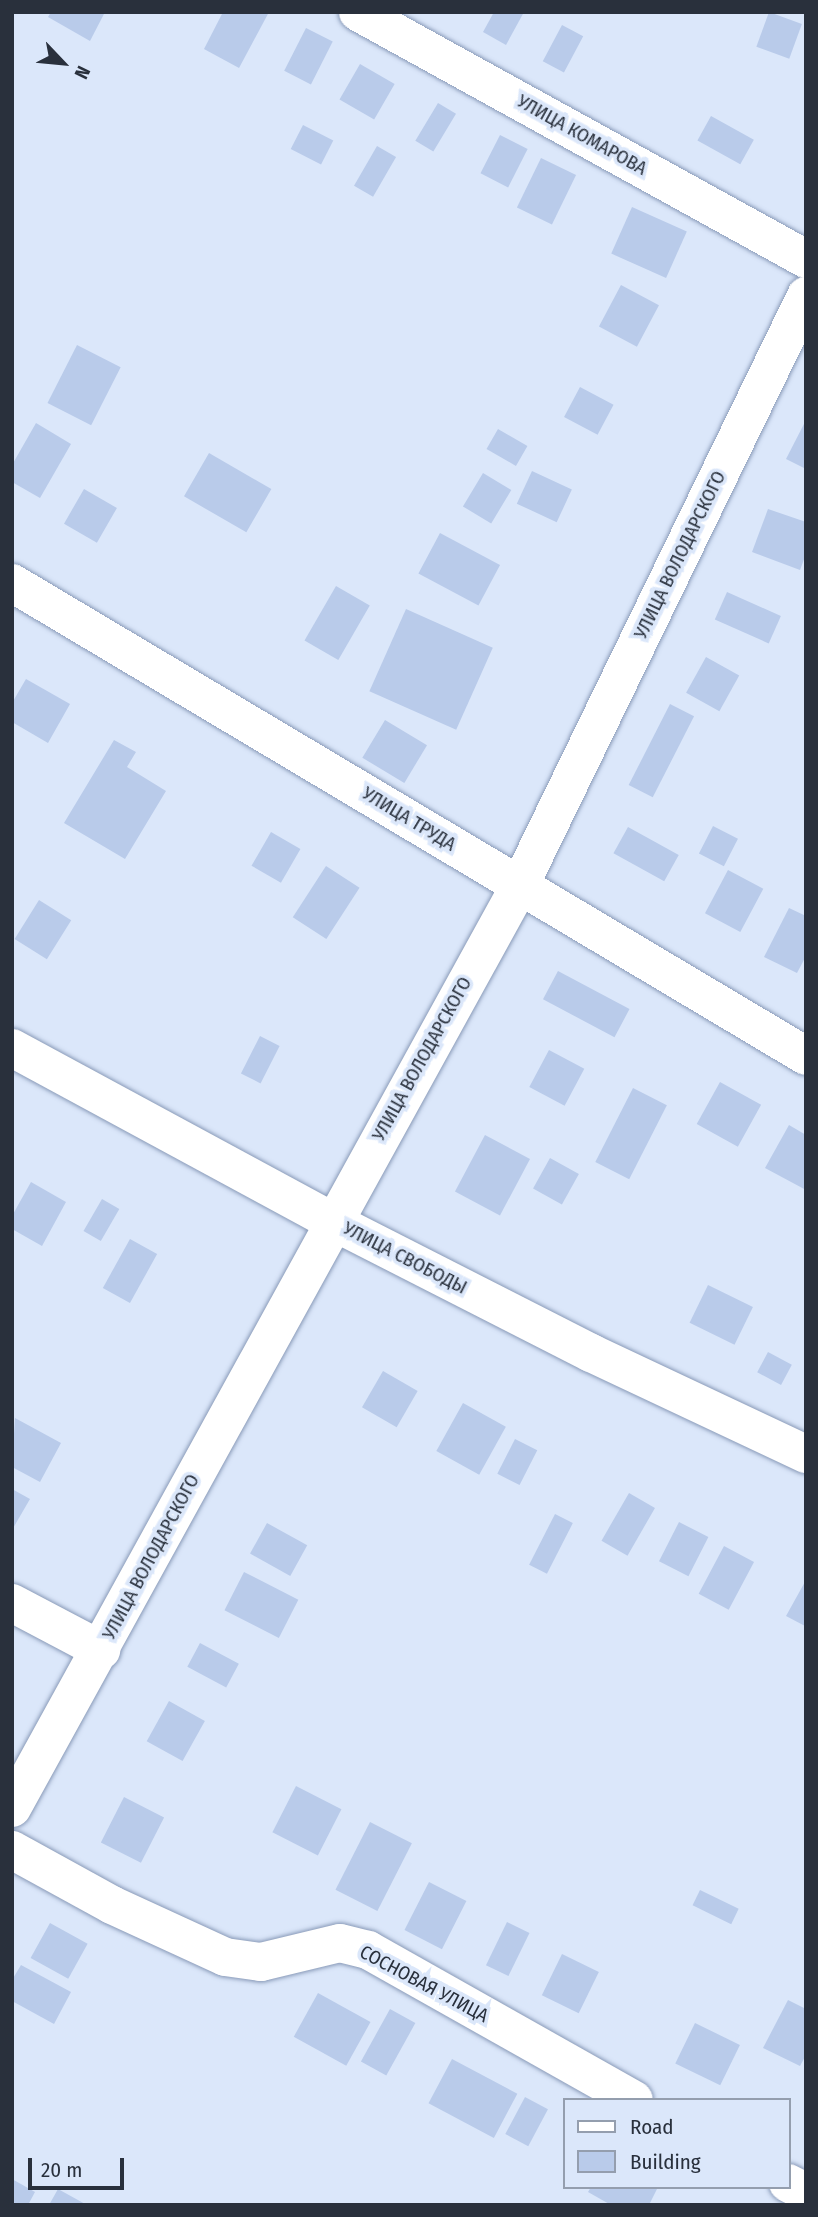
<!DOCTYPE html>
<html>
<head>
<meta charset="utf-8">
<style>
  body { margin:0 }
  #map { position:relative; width:818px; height:2217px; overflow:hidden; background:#dbe7fa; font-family:"Fira Sans Condensed",sans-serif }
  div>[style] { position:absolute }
  .building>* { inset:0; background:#b9cbea; transform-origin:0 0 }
  .roads { filter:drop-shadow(0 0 2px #899ab8) drop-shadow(0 0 2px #899ab8) }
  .minor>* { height:38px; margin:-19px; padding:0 19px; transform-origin:19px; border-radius:19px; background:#fff }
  span { translate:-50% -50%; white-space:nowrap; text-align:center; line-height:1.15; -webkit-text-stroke:7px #dbe7fa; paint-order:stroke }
  .street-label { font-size:19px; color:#29303c }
  .frame { position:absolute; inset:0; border:14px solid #29303c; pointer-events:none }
  .legend { position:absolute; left:563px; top:2098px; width:228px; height:91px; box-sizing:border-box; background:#dbe7fa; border:2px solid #949eae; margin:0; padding:9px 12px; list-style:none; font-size:21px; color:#29303c }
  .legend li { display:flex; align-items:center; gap:14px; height:35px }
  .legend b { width:35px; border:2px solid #949eae }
  .north { position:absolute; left:28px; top:28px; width:70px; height:70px; -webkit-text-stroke:5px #dbe7fa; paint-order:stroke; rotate:116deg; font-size:19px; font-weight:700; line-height:28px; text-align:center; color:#29303c }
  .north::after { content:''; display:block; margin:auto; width:24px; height:32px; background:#29303c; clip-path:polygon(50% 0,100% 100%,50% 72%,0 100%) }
  .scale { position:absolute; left:28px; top:2158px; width:96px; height:32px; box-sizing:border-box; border:4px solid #29303c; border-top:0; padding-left:9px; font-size:21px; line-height:24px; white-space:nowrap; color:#29303c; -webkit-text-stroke:5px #dbe7fa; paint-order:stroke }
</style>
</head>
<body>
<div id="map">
  <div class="building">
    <i style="clip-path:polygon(51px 12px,105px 12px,90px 41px,48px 17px)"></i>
    <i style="clip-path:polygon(223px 12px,269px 12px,239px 68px,204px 49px)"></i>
    <i style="clip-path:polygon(494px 12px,524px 12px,506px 45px,483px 32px)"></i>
    <i style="left:769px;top:12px;width:35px;height:37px;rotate:20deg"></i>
    <i style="left:562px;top:25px;width:24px;height:41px;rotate:28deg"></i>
    <i style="left:306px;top:28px;width:30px;height:48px;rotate:27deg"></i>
    <i style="left:360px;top:64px;width:40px;height:41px;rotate:30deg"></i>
    <i style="left:438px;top:103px;width:21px;height:44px;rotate:31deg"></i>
    <i style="left:711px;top:116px;width:49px;height:28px;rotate:29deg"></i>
    <i style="left:303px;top:125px;width:34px;height:27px;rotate:27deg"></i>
    <i style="left:500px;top:135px;width:31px;height:43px;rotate:27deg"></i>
    <i style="left:377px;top:146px;width:22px;height:46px;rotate:30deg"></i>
    <i style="left:541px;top:158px;width:39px;height:55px;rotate:26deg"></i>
    <i style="left:632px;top:207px;width:60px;height:51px;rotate:24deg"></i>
    <i style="left:621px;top:285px;width:43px;height:47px;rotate:28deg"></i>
    <i style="left:77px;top:345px;width:49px;height:65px;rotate:27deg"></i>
    <i style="left:580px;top:387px;width:38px;height:34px;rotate:28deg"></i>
    <i style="clip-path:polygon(806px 420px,806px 469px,786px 459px)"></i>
    <i style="clip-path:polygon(36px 423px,71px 444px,40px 498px,12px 482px,12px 465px)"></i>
    <i style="left:498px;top:429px;width:34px;height:23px;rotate:30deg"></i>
    <i style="left:209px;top:453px;width:72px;height:50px;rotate:30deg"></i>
    <i style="left:532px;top:471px;width:44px;height:36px;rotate:25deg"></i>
    <i style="left:483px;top:473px;width:33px;height:39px;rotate:31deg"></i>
    <i style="left:84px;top:489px;width:38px;height:40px;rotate:30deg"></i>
    <i style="clip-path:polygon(768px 509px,806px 522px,806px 554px,800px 570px,752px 552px)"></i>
    <i style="left:440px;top:533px;width:68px;height:46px;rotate:28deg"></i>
    <i style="left:336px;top:586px;width:39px;height:63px;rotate:30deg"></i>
    <i style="left:727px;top:592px;width:59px;height:30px;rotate:24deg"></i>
    <i style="left:406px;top:609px;width:95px;height:90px;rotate:24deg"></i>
    <i style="left:706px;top:657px;width:38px;height:41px;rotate:29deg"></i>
    <i style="clip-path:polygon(26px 679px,70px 704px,48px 743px,12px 722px,12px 703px)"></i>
    <i style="left:670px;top:704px;width:27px;height:91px;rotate:27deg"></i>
    <i style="left:385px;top:720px;width:49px;height:44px;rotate:31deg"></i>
    <i style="clip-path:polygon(114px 740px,136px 752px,127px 767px,166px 791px,125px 859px,64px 823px)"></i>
    <i style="left:713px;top:826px;width:28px;height:31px;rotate:27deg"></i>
    <i style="left:628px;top:827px;width:58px;height:30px;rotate:29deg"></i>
    <i style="left:271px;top:832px;width:34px;height:39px;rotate:30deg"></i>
    <i style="left:326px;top:866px;width:40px;height:61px;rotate:33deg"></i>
    <i style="left:728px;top:870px;width:40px;height:49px;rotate:28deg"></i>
    <i style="left:39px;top:900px;width:38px;height:46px;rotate:32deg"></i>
    <i style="clip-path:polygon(789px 908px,806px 916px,806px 956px,797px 973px,764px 957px)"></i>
    <i style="left:558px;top:971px;width:81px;height:32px;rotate:28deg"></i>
    <i style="left:260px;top:1036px;width:22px;height:42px;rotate:27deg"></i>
    <i style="left:549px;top:1050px;width:40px;height:42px;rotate:28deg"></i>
    <i style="left:720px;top:1082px;width:47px;height:48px;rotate:29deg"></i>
    <i style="left:633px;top:1088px;width:38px;height:83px;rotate:27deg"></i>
    <i style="clip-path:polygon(789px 1125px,806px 1135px,806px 1190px,765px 1168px)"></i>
    <i style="left:485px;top:1135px;width:51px;height:64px;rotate:28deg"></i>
    <i style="left:550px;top:1158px;width:33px;height:35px;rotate:29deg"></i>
    <i style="clip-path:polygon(31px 1182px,66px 1202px,42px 1246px,12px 1229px,12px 1216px)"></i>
    <i style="left:102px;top:1199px;width:20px;height:37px;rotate:30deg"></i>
    <i style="left:130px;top:1239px;width:31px;height:56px;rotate:29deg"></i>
    <i style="left:708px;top:1285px;width:50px;height:42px;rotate:26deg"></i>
    <i style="left:768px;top:1352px;width:27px;height:23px;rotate:28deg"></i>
    <i style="left:383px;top:1371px;width:40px;height:42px;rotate:30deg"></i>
    <i style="left:463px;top:1403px;width:49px;height:55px;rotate:29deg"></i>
    <i style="clip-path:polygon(15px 1418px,61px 1443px,40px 1482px,12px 1467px)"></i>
    <i style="left:515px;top:1439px;width:25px;height:39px;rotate:27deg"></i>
    <i style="clip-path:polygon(12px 1489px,30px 1499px,12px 1530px)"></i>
    <i style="left:629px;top:1493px;width:30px;height:55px;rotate:30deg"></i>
    <i style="left:555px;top:1514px;width:20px;height:57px;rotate:27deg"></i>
    <i style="left:679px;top:1522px;width:33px;height:44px;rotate:27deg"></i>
    <i style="left:267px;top:1523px;width:46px;height:35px;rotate:29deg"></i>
    <i style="left:724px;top:1546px;width:34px;height:54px;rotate:28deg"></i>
    <i style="left:244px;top:1572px;width:61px;height:43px;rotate:27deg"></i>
    <i style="clip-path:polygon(806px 1580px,806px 1624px,805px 1626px,786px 1616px)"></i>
    <i style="left:200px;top:1643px;width:44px;height:27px;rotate:28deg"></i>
    <i style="left:169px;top:1701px;width:41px;height:46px;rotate:29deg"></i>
    <i style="left:296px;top:1786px;width:51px;height:52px;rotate:27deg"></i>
    <i style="left:124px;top:1797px;width:45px;height:51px;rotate:27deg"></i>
    <i style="left:370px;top:1822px;width:47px;height:76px;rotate:27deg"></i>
    <i style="left:429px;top:1882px;width:42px;height:54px;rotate:27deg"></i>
    <i style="left:700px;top:1890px;width:43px;height:17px;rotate:26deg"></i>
    <i style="left:507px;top:1922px;width:25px;height:48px;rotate:26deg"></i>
    <i style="left:50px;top:1923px;width:43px;height:40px;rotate:29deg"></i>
    <i style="left:562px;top:1954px;width:41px;height:46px;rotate:26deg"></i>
    <i style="clip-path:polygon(21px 1965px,71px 1992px,54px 2024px,12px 2001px,12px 1980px)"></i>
    <i style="left:318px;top:1993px;width:60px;height:50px;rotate:29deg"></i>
    <i style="clip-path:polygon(788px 2000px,806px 2009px,806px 2055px,800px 2066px,763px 2048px)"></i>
    <i style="left:390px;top:2009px;width:29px;height:60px;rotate:29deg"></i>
    <i style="left:695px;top:2023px;width:50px;height:45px;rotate:26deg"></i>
    <i style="left:452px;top:2059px;width:74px;height:50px;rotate:28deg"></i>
    <i style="left:525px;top:2097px;width:26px;height:42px;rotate:28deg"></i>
    <i style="clip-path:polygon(12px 2179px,35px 2192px,28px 2205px,12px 2205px)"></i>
    <i style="clip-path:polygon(591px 2187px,658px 2187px,649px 2205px,611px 2205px,588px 2192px)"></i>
    <i style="clip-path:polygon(58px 2189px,87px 2205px,49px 2205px)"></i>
  </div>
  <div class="roads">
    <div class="minor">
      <i style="left:358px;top:12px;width:512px;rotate:28.87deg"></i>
      <i style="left:12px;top:583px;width:924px;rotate:30.78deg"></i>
      <i style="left:12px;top:1048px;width:364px;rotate:28.4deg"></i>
      <i style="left:332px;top:1221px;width:291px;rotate:27deg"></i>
      <i style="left:591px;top:1353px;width:238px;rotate:25.2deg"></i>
      <i style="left:12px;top:1603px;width:101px;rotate:27.8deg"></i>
      <i style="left:12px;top:1808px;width:1054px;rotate:-61.17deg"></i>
      <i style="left:520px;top:885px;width:655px;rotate:-64.1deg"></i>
      <i style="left:12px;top:1850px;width:114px;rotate:28.8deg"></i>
      <i style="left:112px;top:1905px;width:124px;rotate:24.7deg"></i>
      <i style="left:225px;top:1957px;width:36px;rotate:8deg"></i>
      <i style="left:261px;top:1962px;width:81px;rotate:-13.5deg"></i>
      <i style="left:340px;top:1943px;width:29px;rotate:14deg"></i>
      <i style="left:368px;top:1950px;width:305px;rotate:29.4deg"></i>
      <i style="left:788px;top:2183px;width:20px;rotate:27deg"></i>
    </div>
  </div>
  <div class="street-label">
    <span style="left:582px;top:135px;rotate:29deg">УЛИЦА КОМАРОВА</span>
    <span style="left:680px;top:555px;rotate:-64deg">УЛИЦА ВОЛОДАРСКОГО</span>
    <span style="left:409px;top:819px;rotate:31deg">УЛИЦА ТРУДА</span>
    <span style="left:422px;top:1059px;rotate:-61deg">УЛИЦА ВОЛОДАРСКОГО</span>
    <span style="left:405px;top:1258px;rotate:27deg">УЛИЦА СВОБОДЫ</span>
    <span style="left:151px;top:1557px;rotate:-62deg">УЛИЦА ВОЛОДАРСКОГО</span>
    <span style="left:424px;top:1984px;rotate:28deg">СОСНОВАЯ УЛИЦА</span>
  </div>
  <div class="frame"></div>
  <ul class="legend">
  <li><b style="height:9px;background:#fff"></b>Road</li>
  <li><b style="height:19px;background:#b9cbea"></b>Building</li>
  </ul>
  <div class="north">N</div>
  <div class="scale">20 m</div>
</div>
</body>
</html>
